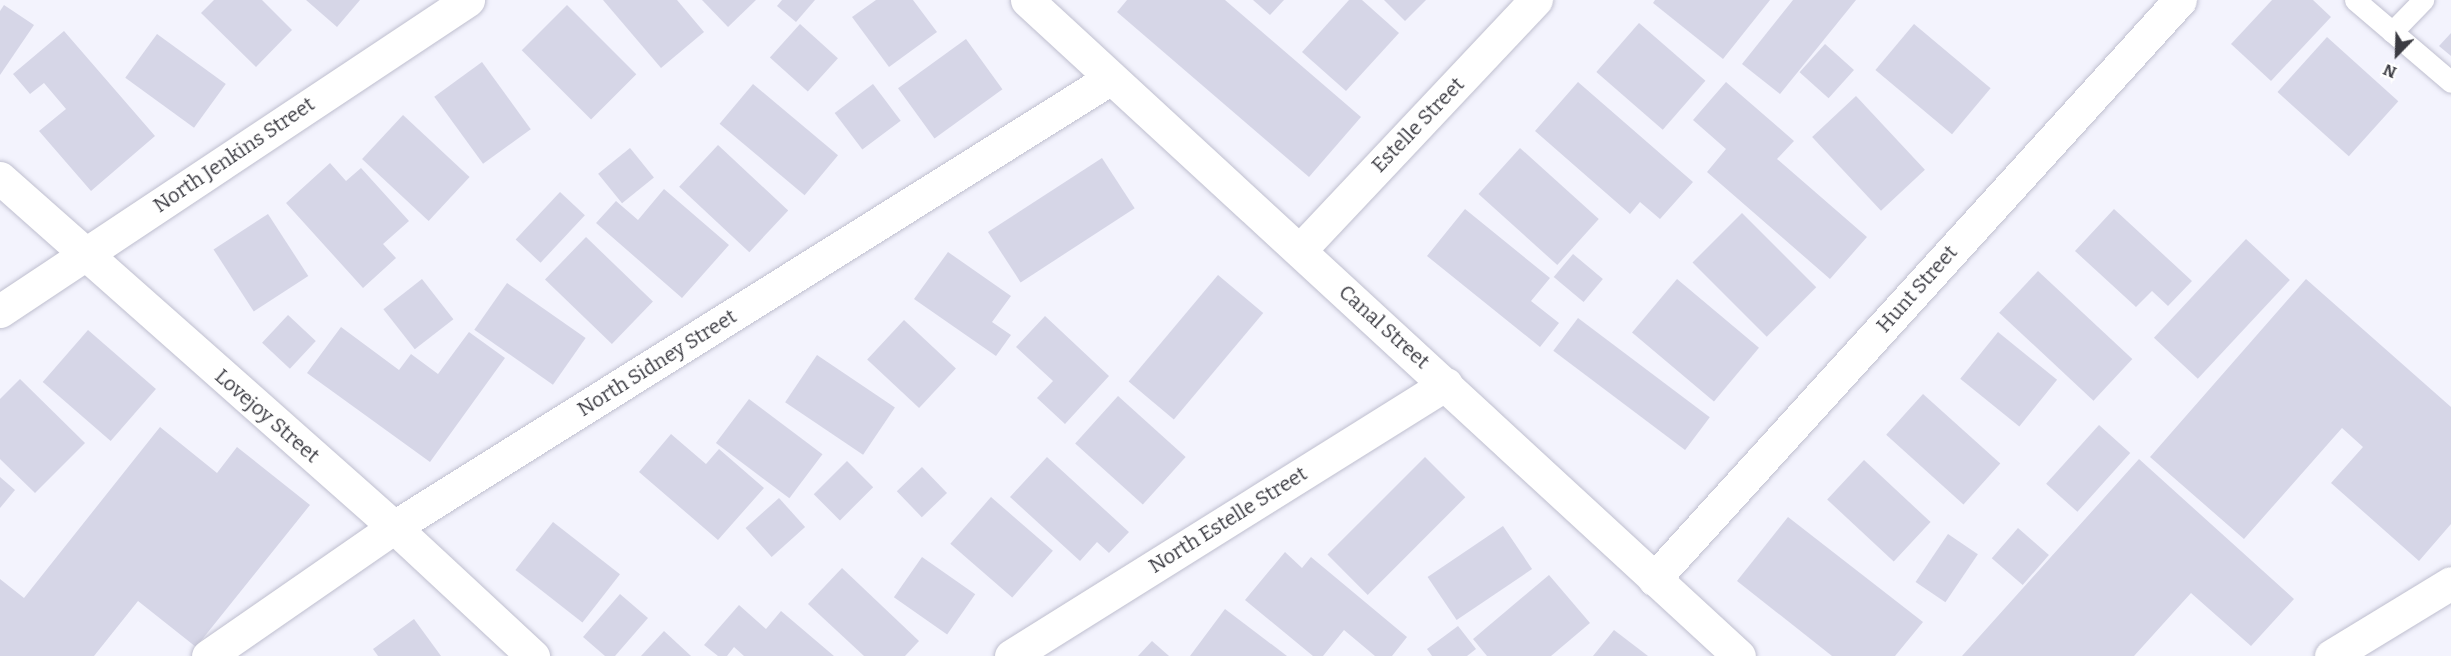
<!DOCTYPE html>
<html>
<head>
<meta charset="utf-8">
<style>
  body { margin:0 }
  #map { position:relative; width:2451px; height:656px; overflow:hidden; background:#f3f3fd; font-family:Bitter,serif }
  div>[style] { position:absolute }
  .building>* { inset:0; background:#d6d6e7; transform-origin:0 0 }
  .roads { filter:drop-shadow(0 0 2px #bfbfcf) drop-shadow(0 0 2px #bfbfcf) }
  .lane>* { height:21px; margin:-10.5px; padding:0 10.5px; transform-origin:10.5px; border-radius:10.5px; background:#fff }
  .street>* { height:33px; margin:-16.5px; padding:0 16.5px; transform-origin:16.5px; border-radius:16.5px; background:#fff }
  .secondary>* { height:33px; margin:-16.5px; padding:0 16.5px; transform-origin:16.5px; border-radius:16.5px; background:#fff }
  span { translate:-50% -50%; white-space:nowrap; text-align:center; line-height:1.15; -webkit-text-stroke:4.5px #fff; paint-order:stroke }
  .street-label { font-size:20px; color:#3b3b42 }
  .north { position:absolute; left:2367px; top:24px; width:60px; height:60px; -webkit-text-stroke:4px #fff; paint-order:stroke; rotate:203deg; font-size:16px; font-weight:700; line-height:24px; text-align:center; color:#3b3b42 }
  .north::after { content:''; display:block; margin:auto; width:21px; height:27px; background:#3b3b42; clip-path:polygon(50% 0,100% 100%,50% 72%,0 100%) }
</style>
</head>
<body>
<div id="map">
  <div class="building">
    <i style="clip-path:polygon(214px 0,262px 0,292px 30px,256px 67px,201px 13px)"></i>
    <i style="clip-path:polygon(306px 0,360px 0,337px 27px)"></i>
    <i style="clip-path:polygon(603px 0,677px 0,704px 32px,661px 68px)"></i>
    <i style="clip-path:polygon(702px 0,756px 0,728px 27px)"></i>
    <i style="clip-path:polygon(782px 0,815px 0,796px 22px,777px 6px)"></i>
    <i style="clip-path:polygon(876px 0,913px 0,937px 32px,889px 67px,852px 17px)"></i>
    <i style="clip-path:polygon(1127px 0,1225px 0,1361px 117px,1309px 177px,1117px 12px)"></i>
    <i style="clip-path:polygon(1253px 0,1284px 0,1270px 15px)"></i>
    <i style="clip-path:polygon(1349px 0,1362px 0,1399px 33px,1346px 91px,1302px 52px)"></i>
    <i style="clip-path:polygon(1384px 0,1426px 0,1405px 21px)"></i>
    <i style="clip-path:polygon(1655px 0,1770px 0,1723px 59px,1653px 3px)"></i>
    <i style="clip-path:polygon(1793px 0,1856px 0,1780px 94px,1742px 64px)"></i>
    <i style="clip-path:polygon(2272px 0,2313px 0,2331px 17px,2271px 81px,2231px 44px)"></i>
    <i style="clip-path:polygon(4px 5px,34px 25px,0 75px,0 11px)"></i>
    <i style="left:567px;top:5px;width:98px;height:64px;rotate:45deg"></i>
    <i style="left:1639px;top:23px;width:88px;height:65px;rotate:41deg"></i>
    <i style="left:800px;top:24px;width:51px;height:45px;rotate:42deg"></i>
    <i style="left:1914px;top:24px;width:100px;height:60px;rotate:40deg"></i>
    <i style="clip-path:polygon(64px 31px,155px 136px,91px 191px,39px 131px,66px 109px,44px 83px,30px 94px,13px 74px)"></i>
    <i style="clip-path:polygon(2451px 33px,2451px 56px,2439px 46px)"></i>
    <i style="left:157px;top:34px;width:85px;height:54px;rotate:36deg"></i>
    <i style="left:2327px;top:37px;width:96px;height:74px;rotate:42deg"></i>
    <i style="left:966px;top:39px;width:62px;height:84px;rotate:54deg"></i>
    <i style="left:1825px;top:44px;width:39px;height:38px;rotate:42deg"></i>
    <i style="left:482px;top:62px;width:83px;height:59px;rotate:54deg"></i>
    <i style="clip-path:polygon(1578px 82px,1693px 182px,1660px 219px,1640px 202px,1630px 214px,1535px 131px)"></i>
    <i style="clip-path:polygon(1726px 82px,1794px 141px,1777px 159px,1867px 237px,1830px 279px,1707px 172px,1726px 149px,1693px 120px)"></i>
    <i style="left:753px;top:84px;width:111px;height:52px;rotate:40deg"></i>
    <i style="left:873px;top:84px;width:46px;height:48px;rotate:53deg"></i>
    <i style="left:1856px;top:96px;width:101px;height:60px;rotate:47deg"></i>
    <i style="left:403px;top:115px;width:91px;height:60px;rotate:43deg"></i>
    <i style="left:718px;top:145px;width:96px;height:57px;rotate:43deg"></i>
    <i style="left:630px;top:148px;width:38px;height:41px;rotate:51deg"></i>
    <i style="left:1520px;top:148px;width:106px;height:62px;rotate:42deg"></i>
    <i style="left:1102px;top:158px;width:60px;height:136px;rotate:57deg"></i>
    <i style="clip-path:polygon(330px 163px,346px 181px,361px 168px,409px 221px,383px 244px,396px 258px,363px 288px,286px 203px)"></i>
    <i style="clip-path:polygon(664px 189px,729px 245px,682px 298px,596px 223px,616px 201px,638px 220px)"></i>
    <i style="left:560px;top:192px;width:34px;height:65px;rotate:43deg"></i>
    <i style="clip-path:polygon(1465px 209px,1550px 278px,1531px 301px,1559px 323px,1540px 347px,1427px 256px)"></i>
    <i style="clip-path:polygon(2114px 209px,2192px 281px,2168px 306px,2152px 291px,2136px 307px,2075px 251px)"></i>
    <i style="left:1742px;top:213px;width:105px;height:70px;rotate:45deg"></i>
    <i style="left:268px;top:214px;width:74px;height:65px;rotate:57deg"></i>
    <i style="left:586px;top:237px;width:93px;height:59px;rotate:44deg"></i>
    <i style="left:2246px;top:239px;width:60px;height:135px;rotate:43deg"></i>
    <i style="clip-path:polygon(948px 252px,1011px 296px,992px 322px,1011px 335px,996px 356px,914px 299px)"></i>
    <i style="left:1573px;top:254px;width:39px;height:30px;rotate:40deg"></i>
    <i style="left:2038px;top:271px;width:129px;height:57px;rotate:43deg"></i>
    <i style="left:1218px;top:275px;width:59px;height:139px;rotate:40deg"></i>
    <i style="left:422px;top:279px;width:51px;height:49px;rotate:52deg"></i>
    <i style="left:1677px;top:279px;width:107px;height:70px;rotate:40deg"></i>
    <i style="clip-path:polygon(2306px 279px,2451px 407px,2451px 524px,2419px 561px,2331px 483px,2363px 447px,2342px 428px,2244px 539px,2150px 457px)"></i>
    <i style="left:507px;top:283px;width:96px;height:57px;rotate:35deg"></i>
    <i style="left:288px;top:315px;width:38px;height:38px;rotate:43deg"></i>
    <i style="clip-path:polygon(1045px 316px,1109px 376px,1065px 424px,1037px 398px,1053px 381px,1016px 347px)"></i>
    <i style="left:1578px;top:318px;width:165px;height:41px;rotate:37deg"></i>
    <i style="left:904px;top:320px;width:71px;height:54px;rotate:43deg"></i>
    <i style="clip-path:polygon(341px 327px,399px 370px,411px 354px,438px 374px,469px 332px,505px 358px,430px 462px,307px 373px)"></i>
    <i style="left:88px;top:330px;width:90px;height:69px;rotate:41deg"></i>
    <i style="left:1998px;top:332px;width:76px;height:60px;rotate:39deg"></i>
    <i style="left:817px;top:355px;width:94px;height:57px;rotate:34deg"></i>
    <i style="clip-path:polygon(20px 379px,85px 443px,35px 493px,0 459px,0 399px)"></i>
    <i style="left:1923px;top:394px;width:104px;height:55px;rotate:42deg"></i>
    <i style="left:1118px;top:396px;width:91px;height:64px;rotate:42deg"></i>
    <i style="left:749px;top:399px;width:92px;height:55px;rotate:37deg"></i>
    <i style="left:2099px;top:425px;width:42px;height:79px;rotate:42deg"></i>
    <i style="clip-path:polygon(160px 427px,217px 473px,237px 447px,310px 505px,196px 647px,138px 601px,94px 656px,0 656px,0 579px,24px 598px)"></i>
    <i style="clip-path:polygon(671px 434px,706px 464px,719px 449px,764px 488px,718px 540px,639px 472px)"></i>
    <i style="clip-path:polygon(1047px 457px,1129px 532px,1109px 553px,1097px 542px,1080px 561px,1010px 497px)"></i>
    <i style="left:1425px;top:457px;width:57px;height:138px;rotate:45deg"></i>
    <i style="clip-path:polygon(2139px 459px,2294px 599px,2251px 646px,2191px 593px,2134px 656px,1962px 656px)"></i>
    <i style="left:1864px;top:460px;width:91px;height:54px;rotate:43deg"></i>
    <i style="left:847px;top:461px;width:37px;height:47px;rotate:45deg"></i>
    <i style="left:922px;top:467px;width:36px;height:35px;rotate:46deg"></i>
    <i style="clip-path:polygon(0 477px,15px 490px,0 508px)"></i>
    <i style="left:991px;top:497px;width:82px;height:62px;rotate:41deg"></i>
    <i style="left:779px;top:498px;width:39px;height:45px;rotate:48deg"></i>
    <i style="clip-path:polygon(1788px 517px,1923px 622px,1895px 656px,1832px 656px,1737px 581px)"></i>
    <i style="left:553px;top:522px;width:85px;height:61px;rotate:38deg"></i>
    <i style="left:1503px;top:526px;width:52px;height:91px;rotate:56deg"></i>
    <i style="left:2018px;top:528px;width:41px;height:40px;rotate:41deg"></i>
    <i style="left:1948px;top:534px;width:36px;height:58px;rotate:34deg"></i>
    <i style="clip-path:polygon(1285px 552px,1302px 568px,1311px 557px,1407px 637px,1392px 656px,1375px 656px,1344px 630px,1323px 656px,1313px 656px,1245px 600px)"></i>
    <i style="left:922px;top:557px;width:65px;height:49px;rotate:35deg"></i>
    <i style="clip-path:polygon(842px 568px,919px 641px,905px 656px,864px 656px,808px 604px)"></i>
    <i style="clip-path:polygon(1549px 575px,1590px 623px,1551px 656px,1487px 656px,1473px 639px)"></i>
    <i style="clip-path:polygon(620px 594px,648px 618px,615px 656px,605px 656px,583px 637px)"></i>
    <i style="clip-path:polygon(739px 605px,766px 629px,781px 611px,834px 656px,744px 656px,734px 647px,727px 656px,718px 656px,704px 645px)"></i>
    <i style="clip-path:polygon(1225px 609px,1287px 656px,1190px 656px)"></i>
    <i style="clip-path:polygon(414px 619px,441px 656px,378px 656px,373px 649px)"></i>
    <i style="clip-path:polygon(1458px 626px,1476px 649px,1467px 656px,1432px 656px,1427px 649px)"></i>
    <i style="clip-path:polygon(1614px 630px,1648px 656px,1593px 656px)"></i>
    <i style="clip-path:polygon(664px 631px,691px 656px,641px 656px)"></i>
    <i style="clip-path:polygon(1152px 641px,1169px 656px,1138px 656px)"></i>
  </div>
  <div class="roads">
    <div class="lane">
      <i style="left:2355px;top:0;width:126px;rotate:40.5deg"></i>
      <i style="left:2392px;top:32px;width:45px;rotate:-45.9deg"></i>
    </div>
    <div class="street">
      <i style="left:0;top:178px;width:526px;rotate:41.53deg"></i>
      <i style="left:394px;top:527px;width:190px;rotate:42.9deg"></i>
      <i style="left:1300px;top:250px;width:344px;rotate:-46.7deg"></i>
      <i style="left:0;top:311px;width:562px;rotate:-33.61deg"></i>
      <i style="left:1654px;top:579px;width:782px;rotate:-47.75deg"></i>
      <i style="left:208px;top:656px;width:226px;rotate:-34.7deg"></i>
      <i style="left:394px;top:527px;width:846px;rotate:-32.06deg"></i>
      <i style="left:1011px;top:656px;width:513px;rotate:-32.02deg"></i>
      <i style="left:2331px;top:656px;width:140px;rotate:-31.3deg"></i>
    </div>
    <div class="secondary">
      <i style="left:1027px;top:0;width:968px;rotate:42.66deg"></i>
    </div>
  </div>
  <div class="street-label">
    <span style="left:1418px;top:125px;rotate:-46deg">Estelle Street</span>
    <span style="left:234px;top:155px;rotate:-34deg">North Jenkins Street</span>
    <span style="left:1917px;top:289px;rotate:-48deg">Hunt Street</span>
    <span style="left:1384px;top:327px;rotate:42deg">Canal Street</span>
    <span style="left:657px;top:363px;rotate:-32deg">North Sidney Street</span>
    <span style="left:267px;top:416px;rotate:41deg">Lovejoy Street</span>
    <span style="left:1228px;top:520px;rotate:-32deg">North Estelle Street</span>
  </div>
  <div class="north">N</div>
</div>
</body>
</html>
